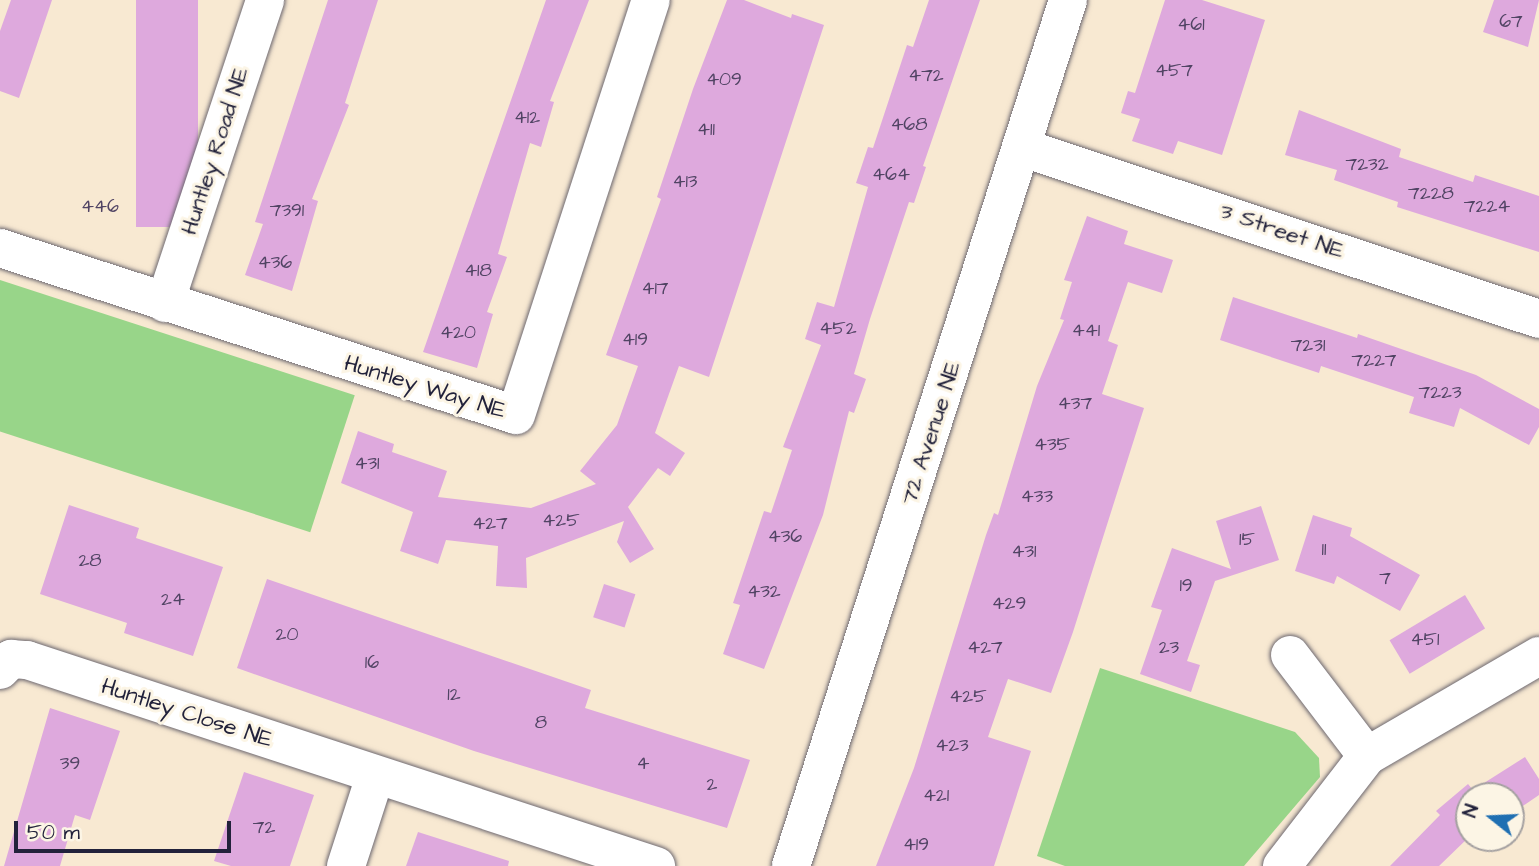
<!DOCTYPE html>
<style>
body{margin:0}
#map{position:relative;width:1539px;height:866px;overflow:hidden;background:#f8e9d2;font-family:"Architects Daughter",sans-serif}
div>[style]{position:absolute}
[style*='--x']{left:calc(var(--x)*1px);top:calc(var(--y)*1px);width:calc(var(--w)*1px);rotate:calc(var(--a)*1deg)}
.green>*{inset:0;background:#98d589;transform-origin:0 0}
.building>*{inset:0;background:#dea9dd;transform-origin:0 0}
.roads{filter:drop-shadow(0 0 2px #6d6870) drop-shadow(0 0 2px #6d6870)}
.minor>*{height:38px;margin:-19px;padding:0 19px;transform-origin:19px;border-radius:19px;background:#fff}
span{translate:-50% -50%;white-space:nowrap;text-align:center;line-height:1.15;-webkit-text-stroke:6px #fcf5e5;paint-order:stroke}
.number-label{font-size:19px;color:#514464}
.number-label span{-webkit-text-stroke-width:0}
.street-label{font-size:23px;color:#22223b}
.north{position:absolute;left:1455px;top:782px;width:70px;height:70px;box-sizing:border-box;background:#fcf5e5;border:2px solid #a5a1a1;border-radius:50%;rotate:288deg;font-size:19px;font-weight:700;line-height:28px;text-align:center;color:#22223b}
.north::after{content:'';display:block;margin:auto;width:24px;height:32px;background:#1f6fb2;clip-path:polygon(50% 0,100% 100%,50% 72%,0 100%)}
.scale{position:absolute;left:14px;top:821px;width:217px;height:32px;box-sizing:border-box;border:4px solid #22223b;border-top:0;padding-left:9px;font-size:21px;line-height:24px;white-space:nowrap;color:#22223b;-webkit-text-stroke:5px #fcf5e5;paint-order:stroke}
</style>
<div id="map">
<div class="green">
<div style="left:0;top:280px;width:373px;height:144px;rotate:18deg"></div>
<div style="clip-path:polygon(1100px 668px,1295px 732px,1319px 758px,1320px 777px,1244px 866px,1065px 866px,1037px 856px)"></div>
</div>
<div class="building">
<div style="clip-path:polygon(11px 0,52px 0,19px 98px,0 91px,0 31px)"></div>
<div style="left:136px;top:0;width:62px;height:227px"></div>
<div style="clip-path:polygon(328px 0,378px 0,345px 103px,349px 105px,312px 199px,318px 201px,292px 291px,245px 275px,263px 224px,255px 222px)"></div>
<div style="clip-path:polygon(546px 0,589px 0,550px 101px,554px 102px,541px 147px,530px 143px,498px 254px,507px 257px,487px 312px,493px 314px,477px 368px,423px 352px)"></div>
<div style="clip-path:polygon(727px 0,744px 0,791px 18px,792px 14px,824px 25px,709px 377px,679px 366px,655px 433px,685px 453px,670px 476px,658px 468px,628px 507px,654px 549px,630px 563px,617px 542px,624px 521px,526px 558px,527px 588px,496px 586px,498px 546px,446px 540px,438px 564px,400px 551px,413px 512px,341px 483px,358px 431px,394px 444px,392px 452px,447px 471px,438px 497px,531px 508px,596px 484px,580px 471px,617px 425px,638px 366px,606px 355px,661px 199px,657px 197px,693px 89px)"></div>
<div style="clip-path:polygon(929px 0,980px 0,923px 166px,926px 167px,914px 203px,909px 202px,870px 319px,854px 374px,866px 379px,854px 413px,849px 411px,823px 515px,764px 669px,723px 654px,740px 605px,733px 603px,764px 511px,771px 513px,792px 450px,783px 447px,821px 345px,805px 339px,817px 302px,834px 307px,868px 187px,856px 183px,868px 147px,873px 148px,907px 45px,913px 47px)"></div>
<div style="clip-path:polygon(1165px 0,1202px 0,1265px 20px,1222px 155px,1178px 141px,1173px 154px,1132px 141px,1140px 119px,1121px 113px,1128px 91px,1135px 93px)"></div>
<div style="clip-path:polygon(1494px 0,1539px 0,1528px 47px,1483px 32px)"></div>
<div style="clip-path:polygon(1299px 110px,1401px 149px,1399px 157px,1473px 182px,1475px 175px,1539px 196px,1539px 252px,1397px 207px,1398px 202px,1334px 180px,1337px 170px,1285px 155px)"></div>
<div style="clip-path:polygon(1087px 216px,1128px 231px,1124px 244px,1173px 260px,1162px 293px,1128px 282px,1108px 341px,1118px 345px,1102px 394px,1144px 408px,1073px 632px,1051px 693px,1008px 679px,988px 737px,1031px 751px,994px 866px,876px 866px,914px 768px,986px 535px,994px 513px,998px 515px,1037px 386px,1064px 320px,1060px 319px,1072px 282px,1064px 280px)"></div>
<div style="clip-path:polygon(1233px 297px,1357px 338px,1358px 334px,1476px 375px,1539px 409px,1539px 427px,1529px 445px,1460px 408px,1454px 427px,1409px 413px,1414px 397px,1321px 366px,1319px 373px,1220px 340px)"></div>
<div style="clip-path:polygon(69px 505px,139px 528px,136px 538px,223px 567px,193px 656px,124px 633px,127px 623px,40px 594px)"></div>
<div style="clip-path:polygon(1261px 506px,1279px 560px,1215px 581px,1187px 661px,1200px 665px,1191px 692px,1140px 674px,1162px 610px,1151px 607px,1172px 548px,1231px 569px,1216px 521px)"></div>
<div style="clip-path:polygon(1313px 515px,1352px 528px,1350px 536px,1420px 575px,1400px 611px,1337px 576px,1334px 584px,1295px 571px)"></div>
<div style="clip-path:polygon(267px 579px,591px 690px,585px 708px,750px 760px,727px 828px,474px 751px,237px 668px)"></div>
<div style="left:604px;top:584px;width:33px;height:35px;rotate:18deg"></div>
<div style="left:1465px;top:595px;width:39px;height:88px;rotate:59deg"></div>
<div style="clip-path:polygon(50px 708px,120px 731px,90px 820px,75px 815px,60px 866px,4px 866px)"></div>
<div style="clip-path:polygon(1525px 757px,1539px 779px,1539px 795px,1511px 814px,1511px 796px,1469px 796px,1469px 837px,1439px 866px,1390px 866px,1440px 815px,1436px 811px,1468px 784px,1473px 790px)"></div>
<div style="clip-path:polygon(244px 772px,314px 795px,290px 866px,231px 866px,214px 861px)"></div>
<div style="clip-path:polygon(418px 832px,509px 861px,508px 866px,406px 866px)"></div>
</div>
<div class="roads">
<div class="minor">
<div style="--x:1023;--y:148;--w:544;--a:18.33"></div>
<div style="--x:0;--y:248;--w:542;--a:17.93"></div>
<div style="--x:516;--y:415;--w:436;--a:-72"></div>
<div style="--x:165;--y:303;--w:319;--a:-71.7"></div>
<div style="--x:1290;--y:655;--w:127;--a:52.7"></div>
<div style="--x:0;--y:670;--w:16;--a:-45"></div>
<div style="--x:11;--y:659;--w:16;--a:4"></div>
<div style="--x:27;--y:660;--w:662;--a:18.13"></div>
<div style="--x:346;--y:866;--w:95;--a:-72.1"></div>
<div style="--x:791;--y:866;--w:909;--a:-72.26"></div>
<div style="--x:1282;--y:866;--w:139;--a:-52.3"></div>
<div style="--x:1367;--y:756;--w:199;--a:-30.2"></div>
</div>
</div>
<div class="number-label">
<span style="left:1511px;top:22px">67</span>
<span style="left:1191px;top:25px">461</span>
<span style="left:1174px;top:71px">457</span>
<span style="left:926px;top:76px">472</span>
<span style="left:724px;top:80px">409</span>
<span style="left:527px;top:118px">412</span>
<span style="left:909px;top:125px">468</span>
<span style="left:706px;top:130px">411</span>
<span style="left:1367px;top:165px">7232</span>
<span style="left:891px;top:175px">464</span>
<span style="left:685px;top:182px">413</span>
<span style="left:1431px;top:194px">7228</span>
<span style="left:100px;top:207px">446</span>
<span style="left:1487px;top:207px">7224</span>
<span style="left:287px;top:211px">7391</span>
<span style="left:275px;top:263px">436</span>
<span style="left:478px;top:271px">418</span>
<span style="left:655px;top:289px">417</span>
<span style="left:838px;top:329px">452</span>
<span style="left:1086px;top:331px">441</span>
<span style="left:458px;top:333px">420</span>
<span style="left:635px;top:340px">419</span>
<span style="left:1308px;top:346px">7231</span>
<span style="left:1374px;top:361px">7227</span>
<span style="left:1440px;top:393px">7223</span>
<span style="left:1075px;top:404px">437</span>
<span style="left:1052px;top:445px">435</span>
<span style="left:367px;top:464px">431</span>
<span style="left:1037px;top:497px">433</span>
<span style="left:561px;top:521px">425</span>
<span style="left:490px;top:524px">427</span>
<span style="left:785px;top:537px">436</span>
<span style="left:1247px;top:540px">15</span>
<span style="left:1324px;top:550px">11</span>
<span style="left:1024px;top:552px">431</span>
<span style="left:90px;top:561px">28</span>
<span style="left:1385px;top:579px">7</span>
<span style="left:1186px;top:586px">19</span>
<span style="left:764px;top:592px">432</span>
<span style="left:173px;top:600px">24</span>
<span style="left:1009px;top:604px">429</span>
<span style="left:287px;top:635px">20</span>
<span style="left:1425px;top:640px">451</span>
<span style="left:985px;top:648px">427</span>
<span style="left:1169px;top:648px">23</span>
<span style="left:372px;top:663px">16</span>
<span style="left:454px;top:695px">12</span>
<span style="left:968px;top:697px">425</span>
<span style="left:541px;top:723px">8</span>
<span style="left:952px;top:746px">423</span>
<span style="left:70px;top:764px">39</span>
<span style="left:643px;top:764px">4</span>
<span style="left:712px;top:785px">2</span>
<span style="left:936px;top:796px">421</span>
<span style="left:264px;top:828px">72</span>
<span style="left:916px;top:845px">419</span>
</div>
<div class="street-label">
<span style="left:215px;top:151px;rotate:-72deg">Huntley Road NE</span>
<span style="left:1282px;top:231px;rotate:19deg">3 Street NE</span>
<span style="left:425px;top:387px;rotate:17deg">Huntley Way NE</span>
<span style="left:931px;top:433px;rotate:-72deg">72 Avenue NE</span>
<span style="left:187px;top:713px;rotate:18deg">Huntley Close NE</span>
</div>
<div class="north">N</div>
<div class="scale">50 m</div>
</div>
